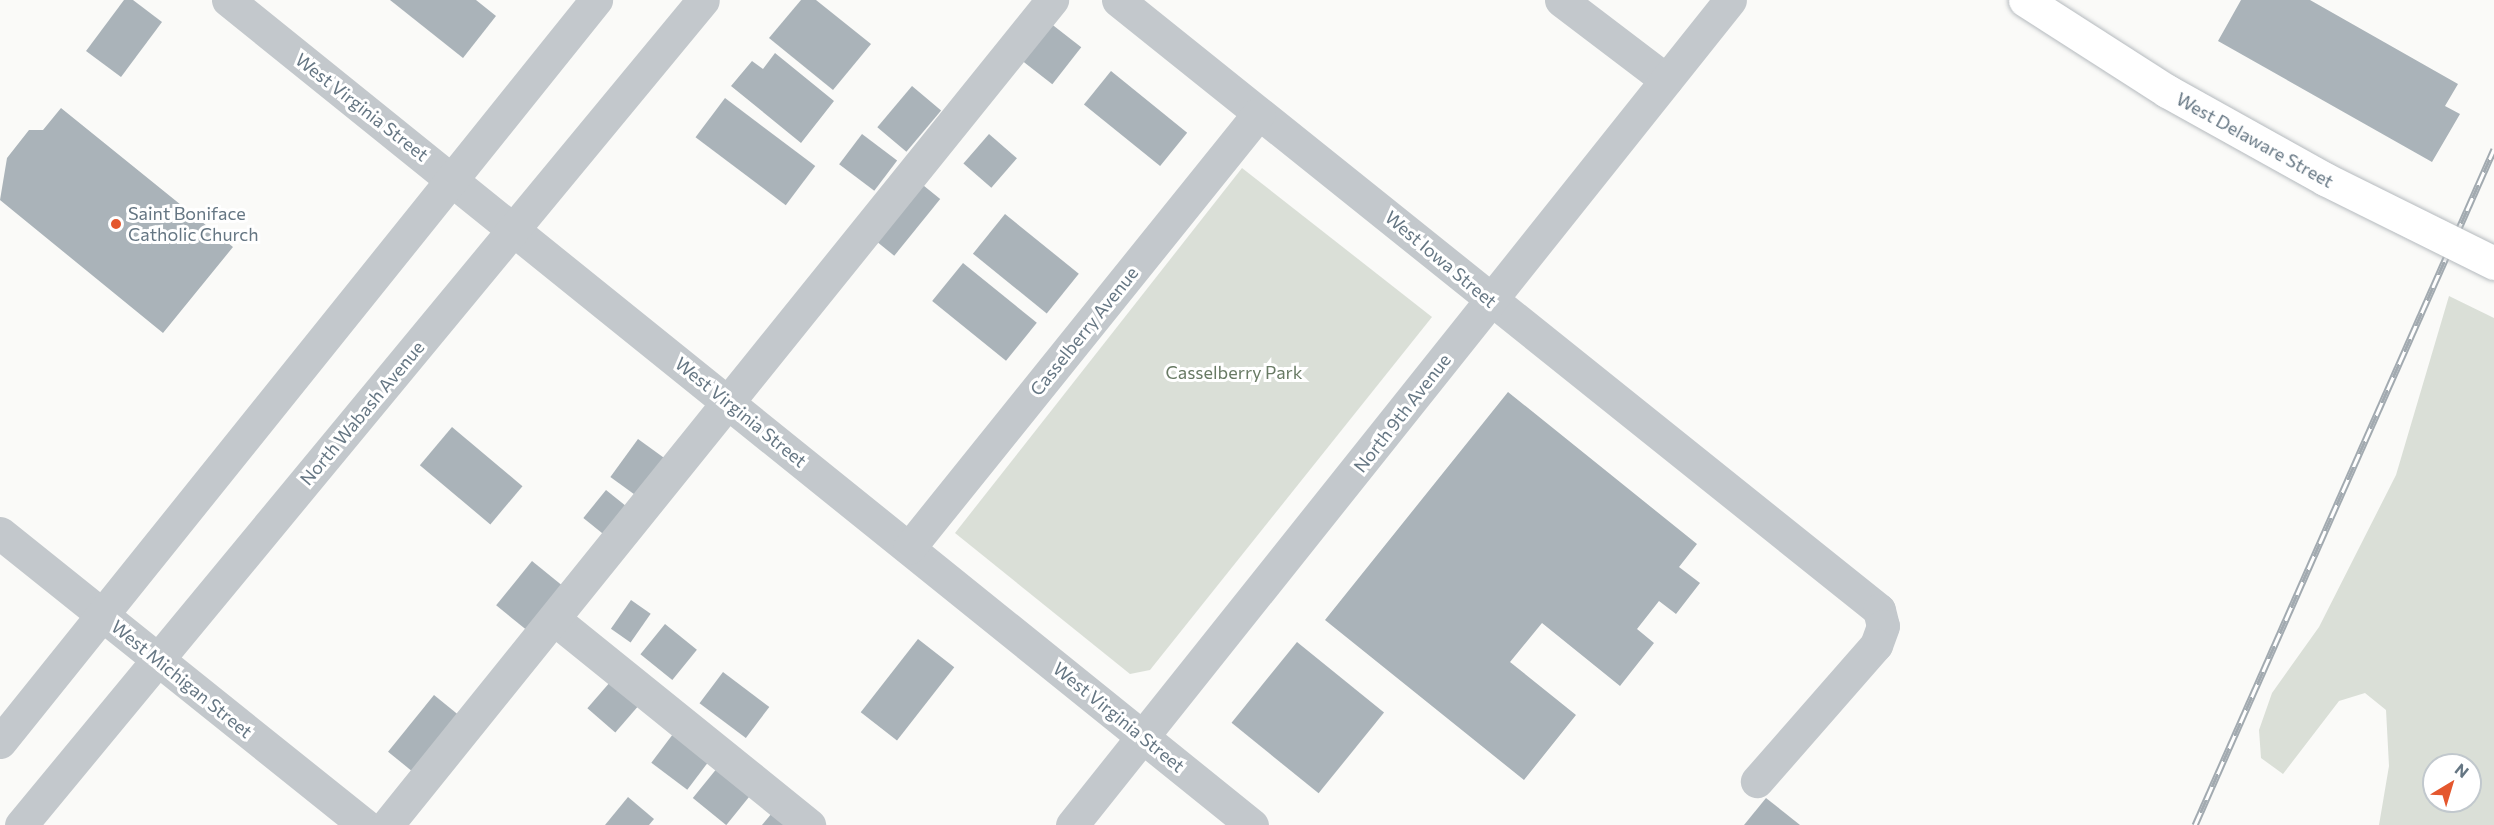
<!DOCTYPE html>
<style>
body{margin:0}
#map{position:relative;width:2494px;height:825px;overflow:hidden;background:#fafaf8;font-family:Commissioner,sans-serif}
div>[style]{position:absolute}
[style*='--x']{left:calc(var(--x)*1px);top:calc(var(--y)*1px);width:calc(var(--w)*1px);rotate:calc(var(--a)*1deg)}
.green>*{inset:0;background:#dadfd7}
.building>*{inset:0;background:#aab3b9;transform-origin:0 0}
.minor>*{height:33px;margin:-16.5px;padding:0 16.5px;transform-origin:16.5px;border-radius:16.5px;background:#c3c8cc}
.rail>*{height:7px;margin-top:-3.5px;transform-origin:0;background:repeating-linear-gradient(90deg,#fff 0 14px,#a2aab0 0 28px);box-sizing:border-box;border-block:2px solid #a2aab0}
.bridges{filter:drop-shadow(0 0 2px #b5babe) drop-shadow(0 0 2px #b5babe)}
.major-bridge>*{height:33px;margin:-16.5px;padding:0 16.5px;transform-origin:16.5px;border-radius:16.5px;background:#fff}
.dots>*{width:16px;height:16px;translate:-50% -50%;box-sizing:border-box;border:3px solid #fff;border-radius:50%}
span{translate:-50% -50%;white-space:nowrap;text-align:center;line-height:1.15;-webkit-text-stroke:6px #fff;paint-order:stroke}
.street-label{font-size:18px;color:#657683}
.poi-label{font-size:18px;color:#657683}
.left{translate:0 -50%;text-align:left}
.park-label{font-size:18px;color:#687a64}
.north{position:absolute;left:2422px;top:753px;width:60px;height:60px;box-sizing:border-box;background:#fff;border:2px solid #c1c8cd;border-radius:50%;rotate:38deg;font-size:16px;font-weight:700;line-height:24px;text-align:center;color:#657683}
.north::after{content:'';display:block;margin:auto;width:21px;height:27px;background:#e4572e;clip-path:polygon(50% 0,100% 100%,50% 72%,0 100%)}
</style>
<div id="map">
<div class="green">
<div style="clip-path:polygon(1242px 168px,1432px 317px,1150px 670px,1130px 674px,955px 533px)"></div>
<div style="clip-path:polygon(evenodd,2449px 296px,2494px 318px,2494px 825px,2379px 825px,2389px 766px,2386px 710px,2365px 693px,2339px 701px,2283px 774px,2261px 758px,2259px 730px,2272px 693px,2319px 627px,2396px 475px,2449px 296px,2434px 765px,2470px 765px,2470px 801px,2434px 801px,2434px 765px)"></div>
</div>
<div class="building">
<div style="clip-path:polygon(124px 0,133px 0,162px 22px,121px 77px,86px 51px)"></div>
<div style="clip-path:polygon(390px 0,476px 0,496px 16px,463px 58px)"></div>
<div style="clip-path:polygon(801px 0,816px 0,871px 44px,833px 90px,769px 38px)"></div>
<div style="clip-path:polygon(2241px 0,2310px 0,2458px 84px,2445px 106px,2460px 114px,2432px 162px,2218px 41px)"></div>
<div style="left:1045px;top:19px;width:46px;height:47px;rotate:38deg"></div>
<div style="clip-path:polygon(775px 53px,834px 101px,801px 143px,731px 86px,752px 61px,763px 69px)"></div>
<div style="left:1111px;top:71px;width:98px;height:43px;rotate:39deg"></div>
<div style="left:912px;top:86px;width:38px;height:54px;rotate:40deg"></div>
<div style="left:725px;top:98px;width:113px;height:49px;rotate:37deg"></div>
<div style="clip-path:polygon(61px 108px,233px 247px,163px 333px,0 200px,7px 158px,29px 130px,43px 130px)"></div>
<div style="left:862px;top:134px;width:44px;height:38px;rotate:37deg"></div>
<div style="left:989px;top:134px;width:37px;height:39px;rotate:41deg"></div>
<div style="left:913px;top:177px;width:35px;height:73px;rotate:39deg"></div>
<div style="left:1005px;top:214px;width:95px;height:51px;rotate:39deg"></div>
<div style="left:963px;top:263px;width:95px;height:49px;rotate:39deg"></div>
<div style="clip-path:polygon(1508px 392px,1697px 544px,1679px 567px,1700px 583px,1676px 614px,1659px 601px,1637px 629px,1654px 643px,1620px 686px,1542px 623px,1510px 662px,1576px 715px,1524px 780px,1325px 620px)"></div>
<div style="left:452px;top:427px;width:92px;height:50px;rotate:40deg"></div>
<div style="left:638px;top:439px;width:32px;height:47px;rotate:36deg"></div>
<div style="left:606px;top:490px;width:28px;height:36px;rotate:39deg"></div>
<div style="left:532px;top:561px;width:40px;height:57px;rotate:39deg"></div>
<div style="left:631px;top:600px;width:24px;height:35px;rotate:35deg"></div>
<div style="left:665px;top:624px;width:41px;height:39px;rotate:39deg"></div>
<div style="left:918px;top:639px;width:46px;height:93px;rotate:38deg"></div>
<div style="left:1297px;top:642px;width:112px;height:104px;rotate:39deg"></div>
<div style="left:723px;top:672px;width:58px;height:39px;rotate:37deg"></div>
<div style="left:611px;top:681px;width:37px;height:36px;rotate:41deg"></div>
<div style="left:434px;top:695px;width:36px;height:73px;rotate:39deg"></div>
<div style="left:676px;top:730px;width:45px;height:41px;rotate:37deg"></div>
<div style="left:718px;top:767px;width:43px;height:40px;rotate:39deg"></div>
<div style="clip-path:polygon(628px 797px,654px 819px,649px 825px,605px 825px)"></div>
<div style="clip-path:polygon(1766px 798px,1800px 825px,1744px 825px)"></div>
<div style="clip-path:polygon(772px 813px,787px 825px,762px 825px)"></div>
</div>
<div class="minor">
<div style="--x:228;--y:0;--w:1315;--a:38.86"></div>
<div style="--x:1118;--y:0;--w:975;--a:38.71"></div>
<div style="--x:1879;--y:610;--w:16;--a:76"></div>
<div style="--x:1883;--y:626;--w:20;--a:110"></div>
<div style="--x:1876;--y:645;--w:181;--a:131.2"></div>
<div style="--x:1561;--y:0;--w:132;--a:37.3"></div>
<div style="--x:0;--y:533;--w:467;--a:38.7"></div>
<div style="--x:909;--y:548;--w:558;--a:-51.18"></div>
<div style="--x:554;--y:619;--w:328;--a:38.9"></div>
<div style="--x:0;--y:742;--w:952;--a:-51.23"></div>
<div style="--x:21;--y:825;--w:1070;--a:-50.42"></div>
<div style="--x:387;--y:825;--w:1060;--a:-51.13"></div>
<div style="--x:1072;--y:825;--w:1055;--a:-51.42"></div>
</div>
<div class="rail">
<div style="--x:2195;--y:825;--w:739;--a:-66.14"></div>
</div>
<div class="bridges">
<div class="major-bridge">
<div style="--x:2025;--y:0;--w:169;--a:32.7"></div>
<div style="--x:2167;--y:91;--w:181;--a:29.1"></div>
<div style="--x:2325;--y:179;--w:189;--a:26.4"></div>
</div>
</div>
<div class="dots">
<div style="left:116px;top:224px;background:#e4572e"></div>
</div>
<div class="street-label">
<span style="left:362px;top:107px;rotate:38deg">West Virginia Street</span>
<span style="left:2255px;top:140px;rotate:29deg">West Delaware Street</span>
<span style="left:1441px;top:259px;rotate:40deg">West Iowa Street</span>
<span style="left:1084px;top:331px;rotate:-51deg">Casselberry Avenue</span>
<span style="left:741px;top:412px;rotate:39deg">West Virginia Street</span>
<span style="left:362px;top:413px;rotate:-50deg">North Wabash Avenue</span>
<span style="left:1402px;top:413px;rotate:-52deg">North 9th Avenue</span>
<span style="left:182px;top:679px;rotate:39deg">West Michigan Street</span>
<span style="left:1119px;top:717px;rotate:39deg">West Virginia Street</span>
</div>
<div class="poi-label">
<span class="left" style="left:128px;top:224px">Saint Boniface<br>Catholic Church</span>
</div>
<div class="park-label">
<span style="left:1234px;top:372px">Casselberry Park</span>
</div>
<div class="north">N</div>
</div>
